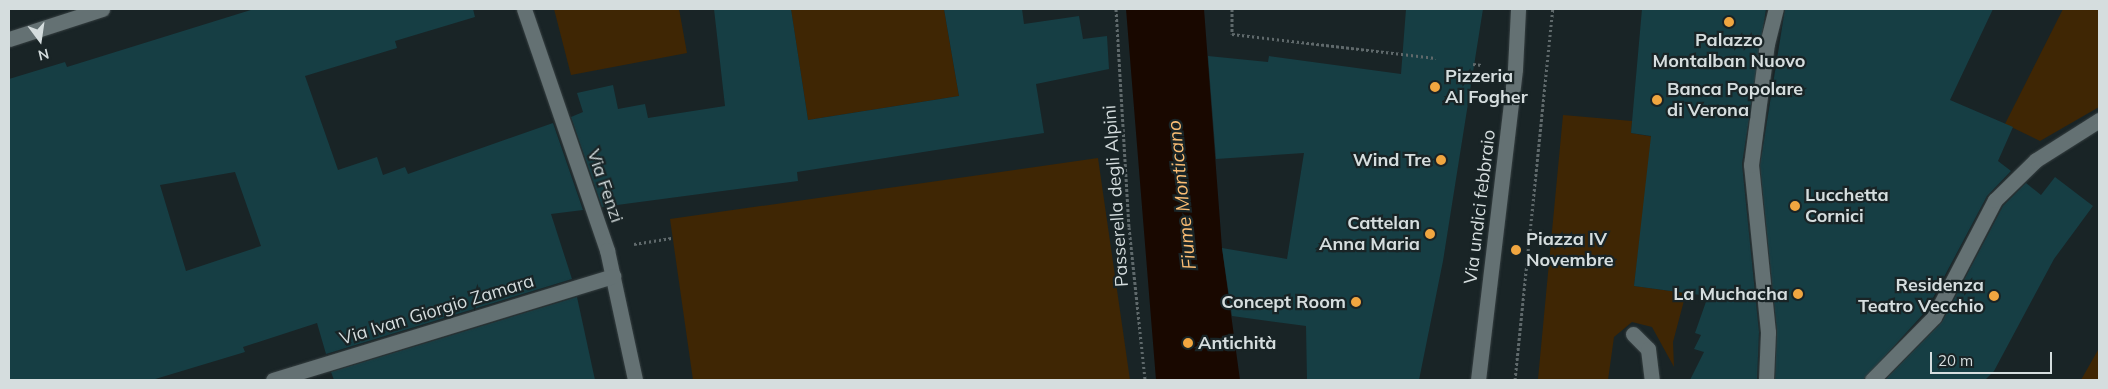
<!DOCTYPE html>
<meta charset="utf-8">
<style>
body{margin:0}
#map{position:relative;width:2108px;height:389px;overflow:hidden;background:#192426;font-family:Mulish,sans-serif}
div>[style]{position:absolute}
[style*='--x']{left:calc(var(--x)*1px);top:calc(var(--y)*1px);width:calc(var(--w)*1px);rotate:calc(var(--a)*1deg)}
.green>*{inset:0;background:#3f2604}
.water>*{inset:0;background:#190800}
.building>*{inset:0;background:#163e44}
.path>*{height:3px;margin-top:-1.5px;transform-origin:0;background:repeating-linear-gradient(90deg,#5f696b 0 2.5px,transparent 0 5px)}
.roads{filter:drop-shadow(0 0 1px #363f41) drop-shadow(0 0 1px #363f41)}
.minor>*{height:15px;margin:-7.5px;padding:0 7.5px;transform-origin:7.5px;border-radius:7.5px;background:#647173}
.dots>*{width:14px;height:14px;translate:-50% -50%;box-sizing:border-box;border:2px solid #192426;border-radius:50%}
span{translate:-50% -50%;white-space:nowrap;text-align:center;line-height:1.15;-webkit-text-stroke:4.5px #192426;paint-order:stroke}
.poi-label{font-size:18px;color:#d5ddde;font-weight:700}
.left{translate:0 -50%;text-align:left}
.right{translate:-100% -50%;text-align:right}
.street-label{font-size:18px;color:#d5ddde}
.water-label{font-size:19px;color:#fabd74;font-style:italic}
.frame{position:absolute;inset:0;border:10px solid #d5ddde;pointer-events:none}
.north{position:absolute;left:15px;top:15px;width:50px;height:50px;-webkit-text-stroke:4px #192426;paint-order:stroke;rotate:166deg;font-size:14px;font-weight:700;line-height:20px;text-align:center;color:#d5ddde}
.north::after{content:'';display:block;margin:auto;width:18px;height:22px;background:#d5ddde;clip-path:polygon(50% 0,100% 100%,50% 72%,0 100%)}
.scale{position:absolute;left:1930px;top:352px;width:122px;height:22px;box-sizing:border-box;border:2px solid #d5ddde;border-top:0;padding-left:6px;font-size:15px;line-height:18px;white-space:nowrap;color:#d5ddde;-webkit-text-stroke:4px #192426;paint-order:stroke}
</style>
<div id="map">
<div class="green">
<div style="clip-path:polygon(554px 9px,679px 9px,687px 53px,571px 75px)"></div>
<div style="clip-path:polygon(944px 9px,959px 96px,808px 120px,791px 10px)"></div>
<div style="clip-path:polygon(2063px 9px,2099px 9px,2099px 107px,2040px 141px,2005px 124px)"></div>
<div style="clip-path:polygon(1563px 115px,1632px 121px,1631px 133px,1654px 137px,1634px 286px,1686px 293px,1673px 342px,1674px 367px,1652px 327px,1632px 322px,1614px 337px,1608px 380px,1538px 379px)"></div>
<div style="clip-path:polygon(1098px 158px,1130px 380px,693px 380px,670px 219px)"></div>
<div style="clip-path:polygon(2099px 344px,2099px 380px,2081px 380px,2098px 350px)"></div>
</div>
<div class="water">
<div style="clip-path:polygon(1126px 9px,1204px 9px,1222px 248px,1240px 380px,1156px 380px)"></div>
</div>
<div class="building">
<div style="clip-path:polygon(evenodd,254px 9px,473px 9px,475px 17px,395px 41px,397px 48px,305px 76px,338px 170px,377px 157px,383px 175px,405px 167px,408px 174px,553px 123px,583px 210px,551px 214px,572px 279px,326px 354px,317px 323px,243px 347px,245px 352px,152px 380px,9px 380px,9px 79px,65px 62px,67px 67px,254px 9px,235px 172px,261px 246px,186px 271px,160px 185px,235px 172px)"></div>
<div style="clip-path:polygon(714px 9px,791px 9px,808px 120px,959px 96px,944px 9px,1022px 9px,1024px 24px,1079px 16px,1083px 39px,1107px 36px,1109px 69px,1036px 84px,1044px 133px,797px 172px,798px 181px,602px 207px,571px 117px,583px 112px,577px 93px,613px 85px,618px 109px,645px 104px,648px 118px,725px 106px)"></div>
<div style="clip-path:polygon(1406px 9px,1483px 9px,1443px 261px,1419px 380px,1307px 380px,1306px 326px,1232px 316px,1222px 248px,1287px 259px,1304px 153px,1216px 159px,1208px 56px,1268px 62px,1269px 56px,1401px 74px)"></div>
<div style="clip-path:polygon(1642px 9px,1766px 9px,1742px 164px,1759px 332px,1757px 380px,1690px 380px,1704px 352px,1694px 349px,1701px 335px,1695px 333px,1708px 296px,1634px 286px,1651px 136px,1631px 133px)"></div>
<div style="clip-path:polygon(1785px 9px,1993px 9px,1950px 100px,2013px 127px,1998px 161px,2011px 171px,1987px 196px,1926px 311px,1863px 380px,1775px 380px,1777px 331px,1760px 165px)"></div>
<div style="clip-path:polygon(2055px 177px,2093px 206px,2054px 259px,1994px 371px,1985px 380px,1885px 380px,1942px 322px,2003px 206px,2026px 183px,2041px 195px)"></div>
<div style="clip-path:polygon(577px 297px,595px 380px,334px 380px,331px 372px)"></div>
</div>
<div class="path">
<div style="--x:1116;--y:9;--w:218;--a:86.6"></div>
<div style="--x:1129;--y:227;--w:154;--a:84"></div>
<div style="--x:1232;--y:9;--w:25;--a:90"></div>
<div style="--x:1232;--y:34;--w:205;--a:6.7"></div>
<div style="--x:1473;--y:64;--w:9;--a:6"></div>
<div style="--x:634;--y:244;--w:38;--a:-9"></div>
<div style="--x:1515;--y:380;--w:373;--a:-84.2"></div>
</div>
<div class="roads">
<div class="minor">
<div style="--x:524;--y:9;--w:255;--a:71"></div>
<div style="--x:607;--y:250;--w:133;--a:77.8"></div>
<div style="--x:9;--y:39;--w:98;--a:-17.9"></div>
<div style="--x:1633;--y:334;--w:21;--a:45"></div>
<div style="--x:1648;--y:349;--w:31;--a:83"></div>
<div style="--x:273;--y:380;--w:356;--a:-17"></div>
<div style="--x:1478;--y:380;--w:313;--a:-83.2"></div>
<div style="--x:1515;--y:69;--w:60;--a:-87.1"></div>
<div style="--x:1766;--y:380;--w:48;--a:-87.6"></div>
<div style="--x:1768;--y:332;--w:168;--a:-95.8"></div>
<div style="--x:1751;--y:165;--w:122;--a:-82.5"></div>
<div style="--x:1767;--y:44;--w:36;--a:-76"></div>
<div style="--x:1872;--y:380;--w:88;--a:-45.5"></div>
<div style="--x:1934;--y:317;--w:132;--a:-62.5"></div>
<div style="--x:1995;--y:200;--w:57;--a:-44.3"></div>
<div style="--x:2036;--y:160;--w:75;--a:-32.4"></div>
</div>
</div>
<div class="dots">
<div style="left:1729px;top:22px;background:#f1a640"></div>
<div style="left:1435px;top:87px;background:#f1a640"></div>
<div style="left:1657px;top:100px;background:#f1a640"></div>
<div style="left:1441px;top:160px;background:#f1a640"></div>
<div style="left:1795px;top:206px;background:#f1a640"></div>
<div style="left:1430px;top:234px;background:#f1a640"></div>
<div style="left:1516px;top:250px;background:#f1a640"></div>
<div style="left:1798px;top:294px;background:#f1a640"></div>
<div style="left:1994px;top:296px;background:#f1a640"></div>
<div style="left:1356px;top:302px;background:#f1a640"></div>
<div style="left:1188px;top:343px;background:#f1a640"></div>
</div>
<div class="poi-label">
<span style="left:1729px;top:51px">Palazzo<br>Montalban Nuovo</span>
<span class="left" style="left:1445px;top:87px">Pizzeria<br>Al Fogher</span>
<span class="left" style="left:1667px;top:100px">Banca Popolare<br>di Verona</span>
<span class="right" style="left:1431px;top:160px">Wind Tre</span>
<span class="left" style="left:1805px;top:206px">Lucchetta<br>Cornici</span>
<span class="right" style="left:1420px;top:234px">Cattelan<br>Anna Maria</span>
<span class="left" style="left:1526px;top:250px">Piazza IV<br>Novembre</span>
<span class="right" style="left:1984px;top:296px">Residenza<br>Teatro Vecchio</span>
<span class="right" style="left:1788px;top:294px">La Muchacha</span>
<span class="right" style="left:1346px;top:302px">Concept Room</span>
<span class="left" style="left:1198px;top:343px">Antichità</span>
</div>
<div class="street-label">
<span style="left:605px;top:186px;rotate:71deg">Via Fenzi</span>
<span style="left:1116px;top:196px;rotate:-94deg">Passerella degli Alpini</span>
<span style="left:1480px;top:207px;rotate:-83deg">Via undici febbraio</span>
<span style="left:437px;top:310px;rotate:-17deg">Via Ivan Giorgio Zamara</span>
</div>
<div class="water-label">
<span style="left:1182px;top:195px;rotate:-96deg">Fiume Monticano</span>
</div>
<div class="frame"></div>
<div class="north">N</div>
<div class="scale">20 m</div>
</div>
